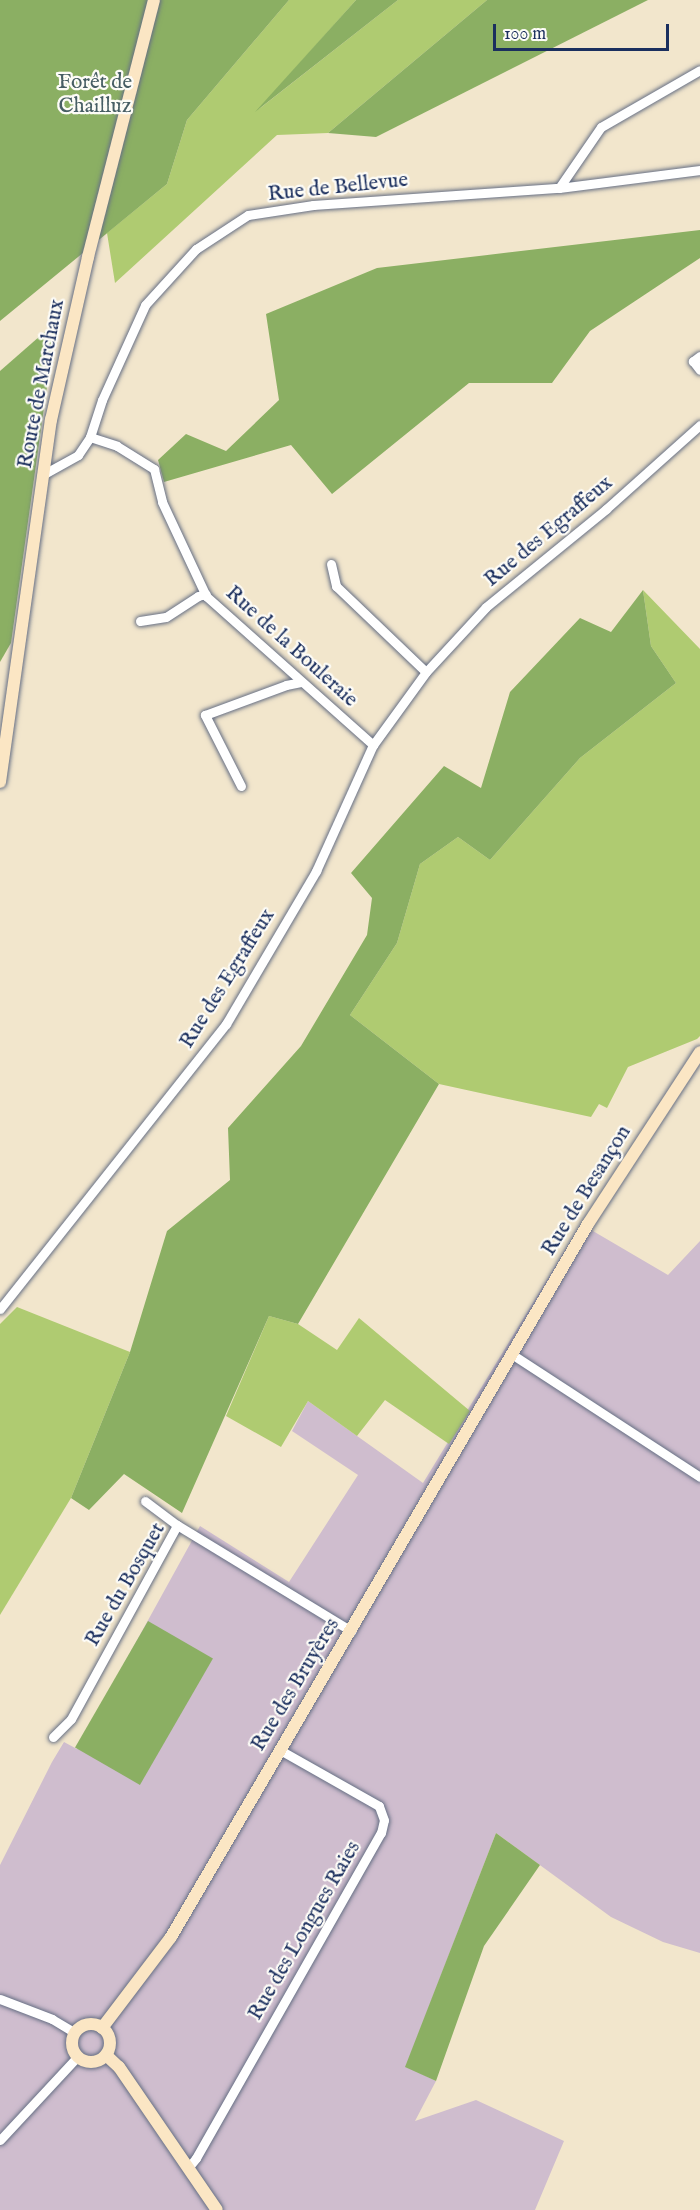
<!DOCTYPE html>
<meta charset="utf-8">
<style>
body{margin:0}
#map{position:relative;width:700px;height:2210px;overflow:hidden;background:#f2e6cc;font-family:"IM FELL English",serif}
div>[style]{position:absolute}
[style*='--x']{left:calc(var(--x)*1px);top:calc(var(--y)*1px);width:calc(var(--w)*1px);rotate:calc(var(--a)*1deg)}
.industrial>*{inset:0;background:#cfbdce}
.green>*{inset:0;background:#afcb71}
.forest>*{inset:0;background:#8baf63;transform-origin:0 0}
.roads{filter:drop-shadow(0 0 2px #666f84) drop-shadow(0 0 2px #666f84)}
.street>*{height:9px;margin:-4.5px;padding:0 4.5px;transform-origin:4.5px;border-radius:4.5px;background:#fff}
.secondary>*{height:12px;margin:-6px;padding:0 6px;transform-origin:6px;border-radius:6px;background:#fbe6c4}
.secondary>.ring{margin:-6px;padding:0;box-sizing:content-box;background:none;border:12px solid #fbe6c4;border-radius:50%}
span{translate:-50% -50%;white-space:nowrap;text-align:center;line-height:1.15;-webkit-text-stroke:4.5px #fdfcf7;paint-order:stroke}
.park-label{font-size:21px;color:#475e64}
.street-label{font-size:21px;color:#1b2f5e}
.scale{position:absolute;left:493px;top:24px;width:176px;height:27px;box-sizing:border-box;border:3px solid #1b2f5e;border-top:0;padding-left:8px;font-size:18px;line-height:21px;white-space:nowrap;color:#1b2f5e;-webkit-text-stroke:4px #fdfcf7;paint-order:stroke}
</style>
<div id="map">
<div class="industrial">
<div style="clip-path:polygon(581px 1224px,668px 1275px,700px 1241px,700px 1953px,663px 1942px,611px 1917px,496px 1833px,406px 2066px,436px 2081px,415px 2121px,476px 2100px,564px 2141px,535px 2210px,0 2210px,0 1865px,52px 1762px,64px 1742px,77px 1749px,200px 1526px,289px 1582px,358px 1475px,292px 1431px,308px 1401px,423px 1483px)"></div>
</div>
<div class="green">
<div style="clip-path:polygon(289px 0,356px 0,259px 109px,398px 0,487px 0,328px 133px,277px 135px,115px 283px,107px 233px,167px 184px,187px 120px)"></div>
<div style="clip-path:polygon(643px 590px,700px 649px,700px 1036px,697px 1039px,628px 1067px,607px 1108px,599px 1104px,591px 1117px,439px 1084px,350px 1015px,397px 943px,420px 864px,458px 837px,490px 860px,580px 758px,676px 683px,651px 646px)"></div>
<div style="clip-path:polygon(17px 1307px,130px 1352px,71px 1498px,0 1615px,0 1324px)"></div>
<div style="clip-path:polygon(269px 1316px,298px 1324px,337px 1350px,359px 1318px,470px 1411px,449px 1444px,385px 1400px,357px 1436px,308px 1401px,281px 1447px,226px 1416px)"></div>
</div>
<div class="forest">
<div style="clip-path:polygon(0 0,289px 0,187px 120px,167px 184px,0 321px)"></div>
<div style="clip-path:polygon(356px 0,398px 0,255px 112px)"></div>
<div style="clip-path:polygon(487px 0,648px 0,376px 137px,328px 133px)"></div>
<div style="clip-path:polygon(700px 230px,700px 258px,590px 331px,552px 383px,469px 383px,332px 494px,291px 445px,164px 482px,158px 460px,186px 434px,226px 451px,279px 400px,266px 314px,377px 268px)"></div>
<div style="clip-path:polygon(56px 322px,11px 643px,0 662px,0 371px)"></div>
<div style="clip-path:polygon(643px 590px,651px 646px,676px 683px,580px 758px,490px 860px,458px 837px,420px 864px,397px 943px,350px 1015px,439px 1084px,298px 1324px,269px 1316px,182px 1513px,124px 1474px,89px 1510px,71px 1498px,130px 1352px,167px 1231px,230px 1180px,228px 1128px,301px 1046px,367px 935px,372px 898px,351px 873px,444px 766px,481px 788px,510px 692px,580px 618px,611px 632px)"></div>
<div style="left:148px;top:1621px;width:75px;height:146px;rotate:30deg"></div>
<div style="clip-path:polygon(496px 1833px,540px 1865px,484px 1946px,436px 2081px,405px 2067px)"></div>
</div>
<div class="roads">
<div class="street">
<div style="--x:559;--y:188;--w:74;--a:-55.5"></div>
<div style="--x:601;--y:127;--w:114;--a:-29.9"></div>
<div style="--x:700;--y:356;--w:9;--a:144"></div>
<div style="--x:693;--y:361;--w:11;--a:52"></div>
<div style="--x:90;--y:437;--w:28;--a:18"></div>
<div style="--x:117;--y:446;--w:44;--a:31.9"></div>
<div style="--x:154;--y:469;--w:34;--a:76"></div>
<div style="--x:162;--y:502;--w:104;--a:64.9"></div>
<div style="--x:206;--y:596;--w:224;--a:41.7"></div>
<div style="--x:44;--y:474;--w:39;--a:-29"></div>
<div style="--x:78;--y:455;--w:22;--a:-56"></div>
<div style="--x:90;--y:437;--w:39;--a:-72"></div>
<div style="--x:102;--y:400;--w:104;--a:-65.6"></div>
<div style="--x:145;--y:305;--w:76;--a:-47.7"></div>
<div style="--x:196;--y:249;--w:62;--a:-33.2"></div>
<div style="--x:248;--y:215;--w:66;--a:-8.7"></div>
<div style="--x:313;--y:205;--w:247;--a:-4"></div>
<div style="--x:559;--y:188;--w:142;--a:-7.3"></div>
<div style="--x:331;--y:564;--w:23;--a:77"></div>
<div style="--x:336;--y:586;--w:124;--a:43.7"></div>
<div style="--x:140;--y:621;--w:26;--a:-9"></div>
<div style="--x:166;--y:617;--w:38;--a:-33"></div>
<div style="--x:198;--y:596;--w:8;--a:-14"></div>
<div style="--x:241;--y:786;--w:80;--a:-116.9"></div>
<div style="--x:205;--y:715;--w:86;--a:-20.3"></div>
<div style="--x:286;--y:685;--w:15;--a:-11"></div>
<div style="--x:0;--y:1309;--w:364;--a:-51.6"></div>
<div style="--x:226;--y:1024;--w:178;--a:-59.5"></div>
<div style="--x:316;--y:871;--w:138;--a:-65.7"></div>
<div style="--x:373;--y:745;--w:90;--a:-54"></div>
<div style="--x:426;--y:672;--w:88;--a:-47.3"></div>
<div style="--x:486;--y:607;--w:155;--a:-39.2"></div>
<div style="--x:606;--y:509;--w:126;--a:-41.8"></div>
<div style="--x:513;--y:1355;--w:223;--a:33.1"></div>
<div style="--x:145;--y:1501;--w:40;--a:37"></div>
<div style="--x:53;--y:1737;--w:25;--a:-45"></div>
<div style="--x:71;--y:1719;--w:221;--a:-61.3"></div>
<div style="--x:177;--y:1525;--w:204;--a:31.3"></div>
<div style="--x:0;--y:1999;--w:56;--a:21"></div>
<div style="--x:52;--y:2019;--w:27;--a:31"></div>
<div style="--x:0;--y:2140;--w:115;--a:-47.1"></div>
<div style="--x:188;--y:2168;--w:13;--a:-51"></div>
<div style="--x:196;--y:2158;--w:374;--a:-60.4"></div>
<div style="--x:381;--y:1833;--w:13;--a:-77"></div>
<div style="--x:384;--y:1820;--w:15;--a:-110"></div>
<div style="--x:379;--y:1806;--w:114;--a:-150.5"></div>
</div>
<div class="secondary">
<div style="--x:0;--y:782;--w:366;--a:-82"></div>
<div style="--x:51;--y:420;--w:167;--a:-77.2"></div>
<div style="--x:88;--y:257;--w:265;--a:-75.6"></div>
<div class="ring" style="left:72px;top:2024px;width:26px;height:26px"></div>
<div style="--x:102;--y:2028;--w:114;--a:-52.8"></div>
<div style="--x:171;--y:1937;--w:826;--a:-59.68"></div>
<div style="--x:588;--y:1224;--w:205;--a:-56.9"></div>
<div style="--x:106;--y:2055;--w:18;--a:43"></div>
<div style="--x:119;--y:2067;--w:173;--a:55.6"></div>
</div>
</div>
<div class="park-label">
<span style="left:95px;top:95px">Forêt de<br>Chailluz</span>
</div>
<div class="street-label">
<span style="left:338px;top:188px;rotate:-6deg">Rue de Bellevue</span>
<span style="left:42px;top:384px;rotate:-79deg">Route de Marchaux</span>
<span style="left:549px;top:532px;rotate:-40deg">Rue des Egraffeux</span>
<span style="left:291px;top:647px;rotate:42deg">Rue de la Bouleraie</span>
<span style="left:228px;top:979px;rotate:-58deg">Rue des Egraffeux</span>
<span style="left:587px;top:1191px;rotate:-58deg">Rue de Besançon</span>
<span style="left:126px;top:1585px;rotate:-60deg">Rue du Bosquet</span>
<span style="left:296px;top:1685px;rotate:-59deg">Rue des Bruyères</span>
<span style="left:305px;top:1931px;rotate:-60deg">Rue des Longues Raies</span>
</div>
<div class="scale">100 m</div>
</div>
